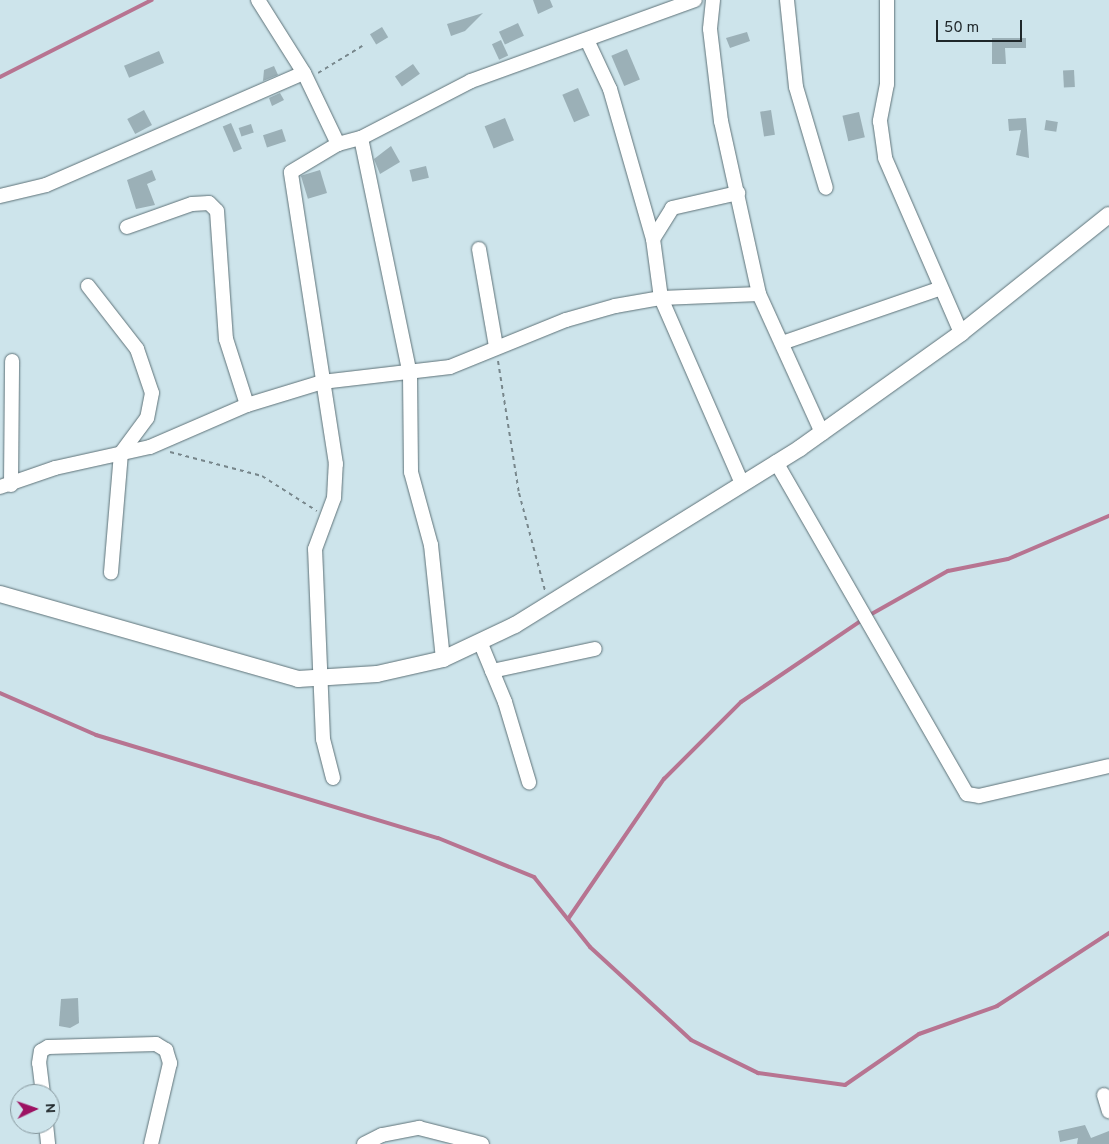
<!DOCTYPE html>
<style>
body{margin:0}
#map{position:relative;width:1109px;height:1144px;overflow:hidden;background:#cde4eb;font-family:Overpass,sans-serif}
div>[style]{position:absolute}
[style*='--x']{left:calc(var(--x)*1px);top:calc(var(--y)*1px);width:calc(var(--w)*1px);rotate:calc(var(--a)*1deg)}
.stream>*{height:4px;margin:-2px;padding:0 2px;transform-origin:2px;border-radius:2px;background:#b77491}
.building>*{inset:0;background:#9bb0b7;transform-origin:0 0}
.path>*{height:2px;margin-top:-1px;transform-origin:0;background:repeating-linear-gradient(90deg,#78878c 0 4px,transparent 0 8px)}
.roads{filter:drop-shadow(0 0 1px #5e7278) drop-shadow(0 0 1px #5e7278)}
.minor>*{height:14px;margin:-7px;padding:0 7px;transform-origin:7px;border-radius:7px;background:#fff}
.tertiary>*{height:16px;margin:-8px;padding:0 8px;transform-origin:8px;border-radius:8px;background:#fff}
span{translate:-50% -50%;white-space:nowrap;text-align:center;line-height:1.15;-webkit-text-stroke:4px #cde4eb;paint-order:stroke}
.north{position:absolute;left:10px;top:1084px;width:50px;height:50px;box-sizing:border-box;background:#cde4eb;border:1px solid #87989e;border-radius:50%;rotate:87deg;font-size:14px;font-weight:700;line-height:20px;text-align:center;color:#1f272a}
.north::after{content:'';display:block;margin:auto;width:18px;height:22px;background:#9c1262;clip-path:polygon(50% 0,100% 100%,50% 72%,0 100%)}
.scale{position:absolute;left:936px;top:20px;width:86px;height:22px;box-sizing:border-box;border:2px solid #1f272a;border-top:0;padding-left:6px;font-size:15px;line-height:18px;white-space:nowrap;color:#1f272a;-webkit-text-stroke:4px #cde4eb;paint-order:stroke}
</style>
<div id="map">
<div class="stream">
<div style="--x:0;--y:77;--w:170;--a:-26.9"></div>
<div style="--x:868;--y:616;--w:92;--a:-29.4"></div>
<div style="--x:948;--y:571;--w:61;--a:-11.3"></div>
<div style="--x:1008;--y:559;--w:110;--a:-23.1"></div>
<div style="--x:0;--y:693;--w:105;--a:23.6"></div>
<div style="--x:96;--y:735;--w:357;--a:16.8"></div>
<div style="--x:438;--y:838;--w:104;--a:22.1"></div>
<div style="--x:534;--y:877;--w:90;--a:51.3"></div>
<div style="--x:590;--y:947;--w:137;--a:42.6"></div>
<div style="--x:691;--y:1040;--w:75;--a:26.2"></div>
<div style="--x:758;--y:1073;--w:88;--a:7.9"></div>
<div style="--x:845;--y:1085;--w:90;--a:-34.6"></div>
<div style="--x:919;--y:1034;--w:83;--a:-19.7"></div>
<div style="--x:997;--y:1006;--w:134;--a:-33.1"></div>
<div style="--x:568;--y:919;--w:170;--a:-55.6"></div>
<div style="--x:664;--y:779;--w:109;--a:-45"></div>
<div style="--x:741;--y:702;--w:146;--a:-34.1"></div>
</div>
<div class="building">
<div style="clip-path:polygon(533px 0,550px 0,553px 7px,538px 14px)"></div>
<div style="clip-path:polygon(483px 13px,465px 31px,451px 36px,447px 24px)"></div>
<div style="left:518px;top:23px;width:14px;height:21px;rotate:65deg"></div>
<div style="left:382px;top:27px;width:12px;height:14px;rotate:59deg"></div>
<div style="clip-path:polygon(747px 32px,750px 41px,730px 48px,726px 38px)"></div>
<div style="clip-path:polygon(992px 38px,1026px 38px,1026px 48px,1005px 48px,1006px 64px,992px 64px)"></div>
<div style="left:501px;top:40px;width:17px;height:10px;rotate:65deg"></div>
<div style="left:627px;top:49px;width:33px;height:17px;rotate:67deg"></div>
<div style="left:159px;top:51px;width:13px;height:38px;rotate:67deg"></div>
<div style="left:413px;top:64px;width:12px;height:22px;rotate:55deg"></div>
<div style="clip-path:polygon(274px 66px,278px 75px,263px 81px,264px 70px)"></div>
<div style="left:1074px;top:70px;width:17px;height:11px;rotate:87deg"></div>
<div style="left:578px;top:88px;width:30px;height:17px;rotate:67deg"></div>
<div style="clip-path:polygon(280px 93px,284px 100px,272px 106px,269px 98px)"></div>
<div style="left:144px;top:110px;width:17px;height:19px;rotate:62deg"></div>
<div style="left:771px;top:110px;width:25px;height:11px;rotate:81deg"></div>
<div style="left:859px;top:112px;width:26px;height:17px;rotate:77deg"></div>
<div style="left:505px;top:118px;width:24px;height:22px;rotate:68deg"></div>
<div style="clip-path:polygon(1026px 118px,1027px 130px,1029px 158px,1016px 155px,1021px 130px,1009px 131px,1008px 119px)"></div>
<div style="left:1046px;top:120px;width:12px;height:10px;rotate:9deg"></div>
<div style="left:231px;top:123px;width:28px;height:9px;rotate:67deg"></div>
<div style="left:251px;top:124px;width:9px;height:13px;rotate:72deg"></div>
<div style="left:282px;top:129px;width:13px;height:20px;rotate:72deg"></div>
<div style="clip-path:polygon(391px 146px,400px 162px,380px 174px,374px 159px)"></div>
<div style="left:426px;top:166px;width:12px;height:17px;rotate:76deg"></div>
<div style="clip-path:polygon(152px 170px,156px 180px,147px 184px,155px 205px,136px 209px,127px 180px)"></div>
<div style="left:320px;top:170px;width:24px;height:20px;rotate:73deg"></div>
<div style="clip-path:polygon(78px 998px,79px 1023px,70px 1028px,59px 1026px,61px 999px)"></div>
<div style="clip-path:polygon(1085px 1125px,1091px 1138px,1109px 1131px,1109px 1144px,1077px 1144px,1078px 1138px,1060px 1142px,1058px 1131px)"></div>
</div>
<div class="path">
<div style="--x:318;--y:73;--w:52;--a:-31.5"></div>
<div style="--x:498;--y:361;--w:134;--a:81"></div>
<div style="--x:519;--y:493;--w:101;--a:75.1"></div>
<div style="--x:170;--y:452;--w:95;--a:14.6"></div>
<div style="--x:262;--y:476;--w:65;--a:32.5"></div>
</div>
<div class="roads">
<div class="minor">
<div style="--x:258;--y:0;--w:86;--a:57.8"></div>
<div style="--x:304;--y:73;--w:79;--a:64.4"></div>
<div style="--x:713;--y:0;--w:29;--a:96"></div>
<div style="--x:710;--y:29;--w:93;--a:83.2"></div>
<div style="--x:721;--y:121;--w:177;--a:77.6"></div>
<div style="--x:759;--y:294;--w:153;--a:65.6"></div>
<div style="--x:787;--y:0;--w:87;--a:84.1"></div>
<div style="--x:796;--y:87;--w:105;--a:73.5"></div>
<div style="--x:887;--y:0;--w:84;--a:90"></div>
<div style="--x:887;--y:84;--w:38;--a:101"></div>
<div style="--x:880;--y:121;--w:37;--a:82"></div>
<div style="--x:885;--y:158;--w:191;--a:66.5"></div>
<div style="--x:587;--y:40;--w:54;--a:64.9"></div>
<div style="--x:610;--y:89;--w:156;--a:74"></div>
<div style="--x:653;--y:239;--w:60;--a:82.3"></div>
<div style="--x:661;--y:298;--w:202;--a:66.4"></div>
<div style="--x:361;--y:138;--w:242;--a:78.3"></div>
<div style="--x:410;--y:375;--w:97;--a:89.4"></div>
<div style="--x:411;--y:472;--w:76;--a:74.7"></div>
<div style="--x:431;--y:545;--w:115;--a:84"></div>
<div style="--x:0;--y:196;--w:47;--a:-13.4"></div>
<div style="--x:46;--y:185;--w:281;--a:-23.5"></div>
<div style="--x:127;--y:227;--w:69;--a:-19.5"></div>
<div style="--x:192;--y:204;--w:17;--a:-3"></div>
<div style="--x:209;--y:203;--w:11;--a:45"></div>
<div style="--x:217;--y:211;--w:128;--a:86"></div>
<div style="--x:226;--y:339;--w:69;--a:72.3"></div>
<div style="--x:653;--y:239;--w:36;--a:-58"></div>
<div style="--x:672;--y:208;--w:68;--a:-12.8"></div>
<div style="--x:479;--y:249;--w:98;--a:80.1"></div>
<div style="--x:88;--y:286;--w:80;--a:52.1"></div>
<div style="--x:137;--y:349;--w:46;--a:71.2"></div>
<div style="--x:152;--y:393;--w:25;--a:101"></div>
<div style="--x:147;--y:418;--w:44;--a:126.6"></div>
<div style="--x:121;--y:453;--w:120;--a:94.8"></div>
<div style="--x:782;--y:343;--w:166;--a:-19"></div>
<div style="--x:776;--y:462;--w:383;--a:60.1"></div>
<div style="--x:967;--y:794;--w:12;--a:9"></div>
<div style="--x:979;--y:796;--w:133;--a:-13"></div>
<div style="--x:11;--y:485;--w:124;--a:-89.5"></div>
<div style="--x:0;--y:487;--w:58;--a:-19.1"></div>
<div style="--x:55;--y:468;--w:97;--a:-12.5"></div>
<div style="--x:150;--y:447;--w:106;--a:-23.4"></div>
<div style="--x:247;--y:405;--w:78;--a:-17"></div>
<div style="--x:322;--y:382;--w:129;--a:-6.7"></div>
<div style="--x:450;--y:367;--w:125;--a:-22.1"></div>
<div style="--x:566;--y:320;--w:51;--a:-15.9"></div>
<div style="--x:615;--y:306;--w:47;--a:-9.9"></div>
<div style="--x:661;--y:298;--w:98;--a:-2.3"></div>
<div style="--x:481;--y:644;--w:63;--a:67.5"></div>
<div style="--x:505;--y:702;--w:84;--a:73.3"></div>
<div style="--x:492;--y:671;--w:105;--a:-12.1"></div>
<div style="--x:333;--y:778;--w:40;--a:-104.4"></div>
<div style="--x:323;--y:739;--w:190;--a:-92.4"></div>
<div style="--x:315;--y:549;--w:54;--a:-69.6"></div>
<div style="--x:334;--y:498;--w:34;--a:-87"></div>
<div style="--x:336;--y:464;--w:295;--a:-98.8"></div>
<div style="--x:291;--y:172;--w:55;--a:-30.8"></div>
<div style="--x:338;--y:144;--w:24;--a:-15"></div>
<div style="--x:361;--y:138;--w:124;--a:-27.4"></div>
<div style="--x:471;--y:81;--w:238;--a:-19.9"></div>
<div style="--x:43;--y:1094;--w:31;--a:-97"></div>
<div style="--x:39;--y:1063;--w:12;--a:-81"></div>
<div style="--x:41;--y:1051;--w:8;--a:-30"></div>
<div style="--x:48;--y:1047;--w:108;--a:-1.6"></div>
<div style="--x:156;--y:1044;--w:12;--a:31"></div>
<div style="--x:166;--y:1050;--w:14;--a:73"></div>
<div style="--x:170;--y:1063;--w:83;--a:103.2"></div>
<div style="--x:1104;--y:1095;--w:17;--a:73"></div>
<div style="--x:46;--y:1124;--w:20;--a:84"></div>
<div style="--x:364;--y:1144;--w:20;--a:-27"></div>
<div style="--x:382;--y:1135;--w:38;--a:-11"></div>
<div style="--x:419;--y:1128;--w:65;--a:14.3"></div>
</div>
<div class="tertiary">
<div style="--x:0;--y:594;--w:310;--a:15.9"></div>
<div style="--x:298;--y:679;--w:79;--a:-3.6"></div>
<div style="--x:377;--y:674;--w:68;--a:-12.8"></div>
<div style="--x:443;--y:659;--w:80;--a:-25.3"></div>
<div style="--x:515;--y:625;--w:335;--a:-31.8"></div>
<div style="--x:800;--y:448;--w:198;--a:-35.5"></div>
<div style="--x:961;--y:333;--w:189;--a:-38.6"></div>
</div>
</div>
<div class="north">N</div>
<div class="scale">50 m</div>
</div>
